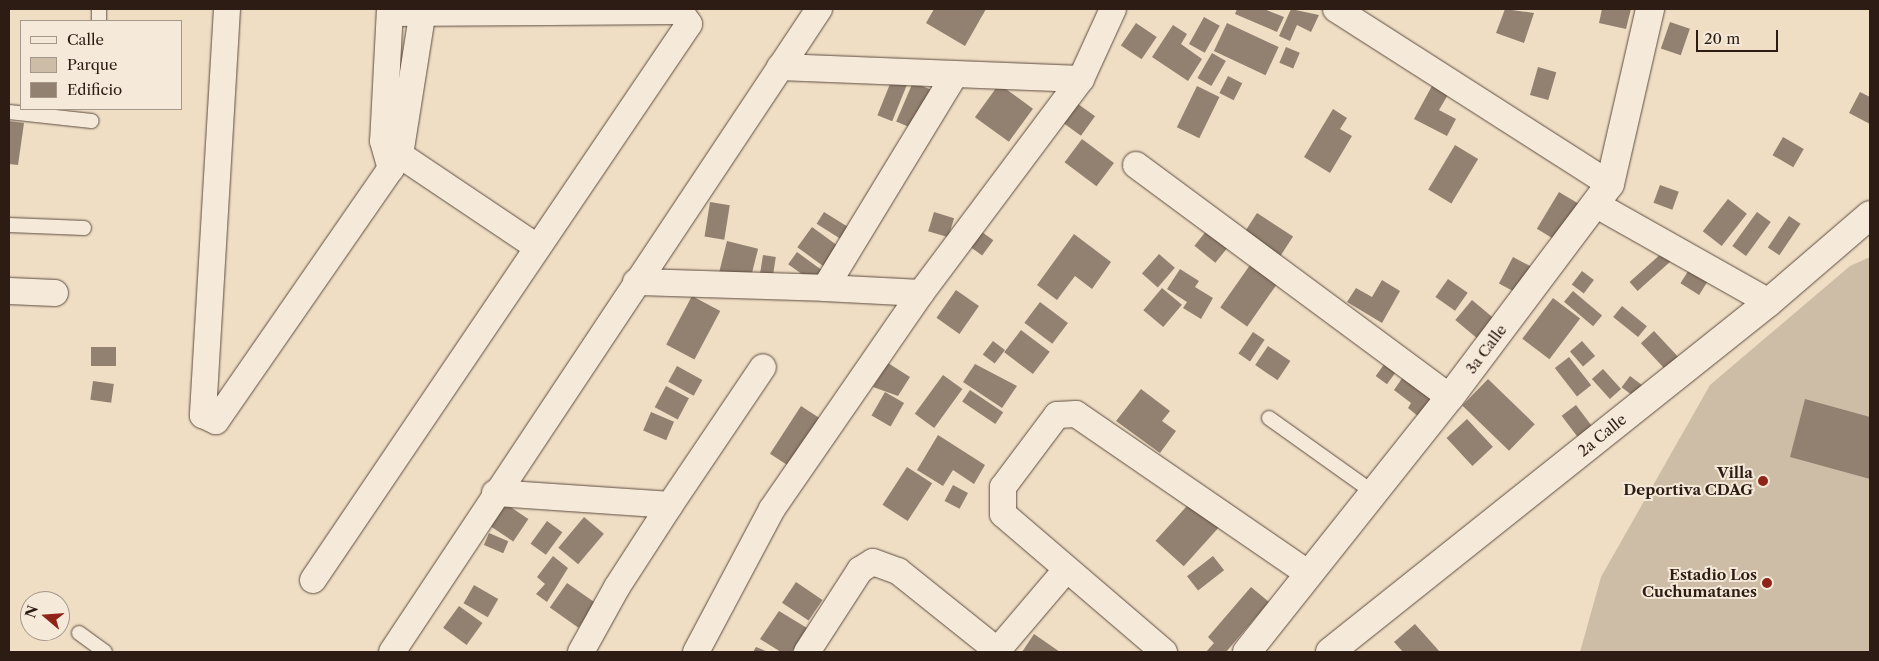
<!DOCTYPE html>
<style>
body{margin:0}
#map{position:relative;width:1879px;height:661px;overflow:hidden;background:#efdec4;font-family:"Libre Caslon Text",serif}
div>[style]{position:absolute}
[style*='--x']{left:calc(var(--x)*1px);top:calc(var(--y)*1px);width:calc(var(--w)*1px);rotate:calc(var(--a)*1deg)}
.green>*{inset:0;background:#cebda6}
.building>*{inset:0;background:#928170;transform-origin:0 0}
.roads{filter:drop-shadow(0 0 1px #5e4c40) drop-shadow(0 0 1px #5e4c40)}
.service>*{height:14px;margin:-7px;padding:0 7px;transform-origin:7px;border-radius:7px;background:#f5ead9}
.minor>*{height:26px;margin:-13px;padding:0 13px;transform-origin:13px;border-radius:13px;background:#f5ead9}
.tertiary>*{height:28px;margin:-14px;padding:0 14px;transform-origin:14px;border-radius:14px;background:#f5ead9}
.secondary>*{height:28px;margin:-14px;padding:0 14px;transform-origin:14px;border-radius:14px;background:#f5ead9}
.dots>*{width:14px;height:14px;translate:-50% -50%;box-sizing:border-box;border:2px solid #f5ead9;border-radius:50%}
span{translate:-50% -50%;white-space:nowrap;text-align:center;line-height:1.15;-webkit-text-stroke:4px #f5ead9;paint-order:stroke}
.street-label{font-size:15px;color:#2d1c14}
.poi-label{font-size:15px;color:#2d1c14;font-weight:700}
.right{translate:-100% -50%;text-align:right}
.frame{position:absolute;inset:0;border:10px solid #2d1c14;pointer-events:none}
.legend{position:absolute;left:20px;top:20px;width:162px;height:90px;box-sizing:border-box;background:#f5ead9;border:1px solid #a5988a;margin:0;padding:6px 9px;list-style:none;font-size:15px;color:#2d1c14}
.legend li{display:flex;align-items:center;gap:10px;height:25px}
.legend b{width:25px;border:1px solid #a5988a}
.north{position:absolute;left:20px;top:591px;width:50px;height:50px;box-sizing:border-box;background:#f5ead9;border:1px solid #a5988a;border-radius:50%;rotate:288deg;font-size:14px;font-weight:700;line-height:20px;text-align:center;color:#2d1c14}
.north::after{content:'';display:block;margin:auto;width:18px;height:22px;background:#8f2418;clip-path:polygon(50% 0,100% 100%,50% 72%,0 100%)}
.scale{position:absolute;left:1696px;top:30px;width:82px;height:22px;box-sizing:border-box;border:2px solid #2d1c14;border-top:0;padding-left:6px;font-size:15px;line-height:18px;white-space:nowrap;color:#2d1c14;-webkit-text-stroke:4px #f5ead9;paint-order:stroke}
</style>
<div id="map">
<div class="green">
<div style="clip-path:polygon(1870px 257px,1870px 652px,1580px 652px,1601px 577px,1710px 385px,1850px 266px)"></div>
</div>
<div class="building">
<div style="clip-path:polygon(934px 9px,986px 9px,965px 46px,926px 23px)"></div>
<div style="clip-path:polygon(1237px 9px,1264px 9px,1284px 17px,1277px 32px,1235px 14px)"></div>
<div style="clip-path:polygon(1291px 9px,1319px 15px,1311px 32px,1297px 25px,1290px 41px,1279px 36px)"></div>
<div style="clip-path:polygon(1505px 9px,1534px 13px,1524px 43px,1496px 33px)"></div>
<div style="clip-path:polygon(1602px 9px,1631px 9px,1626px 29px,1599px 23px)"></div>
<div style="left:1204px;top:17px;width:18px;height:31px;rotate:29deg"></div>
<div style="left:1670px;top:22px;width:21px;height:28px;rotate:19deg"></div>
<div style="left:1136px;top:23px;width:25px;height:27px;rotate:34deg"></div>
<div style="left:1227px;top:23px;width:57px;height:31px;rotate:25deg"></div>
<div style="clip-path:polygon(1173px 25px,1187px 34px,1181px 44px,1202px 59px,1188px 81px,1152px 57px)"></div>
<div style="left:1286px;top:47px;width:15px;height:17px;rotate:23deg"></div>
<div style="left:1212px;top:53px;width:16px;height:29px;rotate:30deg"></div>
<div style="left:1538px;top:67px;width:19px;height:29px;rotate:16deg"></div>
<div style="left:1228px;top:76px;width:16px;height:19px;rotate:27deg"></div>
<div style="left:892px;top:79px;width:16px;height:39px;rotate:22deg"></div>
<div style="left:913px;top:82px;width:21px;height:43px;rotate:23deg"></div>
<div style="left:999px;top:84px;width:42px;height:41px;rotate:36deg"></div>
<div style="clip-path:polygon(1433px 84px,1449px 93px,1439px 110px,1456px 119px,1447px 136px,1414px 119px)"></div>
<div style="left:1197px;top:86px;width:25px;height:46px;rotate:26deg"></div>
<div style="clip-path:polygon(1860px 92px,1870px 97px,1870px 124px,1849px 113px)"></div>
<div style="left:1074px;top:101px;width:26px;height:24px;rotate:36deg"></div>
<div style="clip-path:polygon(1333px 109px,1347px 118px,1340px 129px,1352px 136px,1330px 173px,1304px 157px)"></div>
<div style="clip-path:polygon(9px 121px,24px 123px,18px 165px,9px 164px)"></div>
<div style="left:1783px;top:137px;width:24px;height:21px;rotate:30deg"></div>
<div style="left:1082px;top:139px;width:40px;height:29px;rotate:37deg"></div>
<div style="left:1455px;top:145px;width:27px;height:52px;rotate:31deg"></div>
<div style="left:1660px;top:185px;width:20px;height:19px;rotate:20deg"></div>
<div style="left:1559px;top:192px;width:23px;height:43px;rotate:31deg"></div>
<div style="left:1728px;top:199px;width:24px;height:41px;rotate:38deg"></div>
<div style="left:710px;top:202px;width:20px;height:35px;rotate:9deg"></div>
<div style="left:824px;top:212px;width:36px;height:14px;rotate:32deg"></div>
<div style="left:934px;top:212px;width:21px;height:20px;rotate:17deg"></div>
<div style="left:1757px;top:212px;width:17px;height:42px;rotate:36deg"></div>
<div style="left:1257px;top:213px;width:43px;height:27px;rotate:33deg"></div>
<div style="left:1789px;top:216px;width:14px;height:38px;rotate:34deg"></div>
<div style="left:1212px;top:224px;width:27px;height:28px;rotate:39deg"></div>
<div style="left:812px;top:227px;width:39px;height:25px;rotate:36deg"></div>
<div style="left:982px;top:232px;width:14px;height:19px;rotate:36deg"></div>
<div style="clip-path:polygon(1074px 234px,1111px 262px,1092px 289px,1075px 276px,1057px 300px,1037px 285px)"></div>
<div style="left:727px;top:241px;width:32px;height:33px;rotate:14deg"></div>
<div style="left:797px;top:252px;width:36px;height:15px;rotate:36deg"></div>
<div style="left:1663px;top:252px;width:12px;height:45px;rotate:48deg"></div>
<div style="left:1159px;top:254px;width:21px;height:26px;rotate:41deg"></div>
<div style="left:763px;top:255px;width:13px;height:26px;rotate:9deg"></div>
<div style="left:1513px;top:257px;width:26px;height:30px;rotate:28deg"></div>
<div style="left:1250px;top:265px;width:33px;height:52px;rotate:35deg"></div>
<div style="left:1690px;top:268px;width:22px;height:18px;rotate:32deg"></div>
<div style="clip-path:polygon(1180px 269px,1199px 281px,1195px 287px,1213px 298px,1201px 319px,1183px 308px,1187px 302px,1167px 289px)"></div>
<div style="left:1582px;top:271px;width:15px;height:17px;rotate:37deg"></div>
<div style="left:1448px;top:279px;width:24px;height:22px;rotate:35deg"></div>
<div style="clip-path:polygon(1382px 280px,1400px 291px,1382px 323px,1347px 302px,1356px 288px,1372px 297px)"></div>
<div style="left:1162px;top:288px;width:26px;height:29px;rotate:40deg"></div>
<div style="left:956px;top:290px;width:28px;height:34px;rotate:35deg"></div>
<div style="left:1573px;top:291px;width:38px;height:14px;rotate:40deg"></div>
<div style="left:692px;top:296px;width:32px;height:55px;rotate:28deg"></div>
<div style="left:1553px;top:298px;width:34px;height:51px;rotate:37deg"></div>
<div style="left:1472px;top:300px;width:30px;height:26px;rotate:40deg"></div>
<div style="left:1040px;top:302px;width:35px;height:26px;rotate:37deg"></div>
<div style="left:1622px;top:306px;width:32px;height:14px;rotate:39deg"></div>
<div style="left:1021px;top:330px;width:36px;height:28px;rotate:37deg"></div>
<div style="left:1654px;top:331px;width:38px;height:18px;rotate:47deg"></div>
<div style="left:1253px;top:332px;width:14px;height:26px;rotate:34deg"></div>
<div style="left:993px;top:341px;width:15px;height:17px;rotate:37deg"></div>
<div style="left:1582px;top:341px;width:20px;height:16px;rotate:49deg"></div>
<div style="left:1268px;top:346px;width:27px;height:23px;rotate:34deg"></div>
<div style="left:91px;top:347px;width:25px;height:19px"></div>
<div style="left:1569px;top:357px;width:36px;height:18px;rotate:52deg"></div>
<div style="left:1388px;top:359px;width:14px;height:21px;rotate:36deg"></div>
<div style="clip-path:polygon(888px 363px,910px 377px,898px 396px,873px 387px)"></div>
<div style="clip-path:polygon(975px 364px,1017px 386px,1002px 408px,963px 382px)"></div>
<div style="left:677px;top:366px;width:29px;height:18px;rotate:29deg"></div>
<div style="left:1603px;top:369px;width:27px;height:15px;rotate:48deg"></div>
<div style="clip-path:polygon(1407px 371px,1436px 393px,1419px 417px,1408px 408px,1411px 403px,1394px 390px)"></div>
<div style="left:943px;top:375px;width:24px;height:48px;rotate:36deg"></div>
<div style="left:1630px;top:376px;width:15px;height:14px;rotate:37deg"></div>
<div style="left:1488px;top:379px;width:65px;height:37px;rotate:44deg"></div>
<div style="left:93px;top:381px;width:21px;height:19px;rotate:8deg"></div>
<div style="left:666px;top:386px;width:26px;height:24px;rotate:28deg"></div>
<div style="clip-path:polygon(1141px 389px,1170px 411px,1162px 421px,1176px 431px,1160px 453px,1116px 421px)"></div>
<div style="left:970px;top:390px;width:40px;height:14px;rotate:34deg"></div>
<div style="left:885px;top:392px;width:22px;height:27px;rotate:30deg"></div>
<div style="clip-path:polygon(1805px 399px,1870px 417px,1870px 479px,1790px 457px)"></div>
<div style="left:1576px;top:405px;width:26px;height:18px;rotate:53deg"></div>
<div style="left:801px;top:406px;width:27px;height:57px;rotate:33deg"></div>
<div style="left:651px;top:412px;width:25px;height:20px;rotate:23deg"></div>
<div style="left:1467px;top:419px;width:38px;height:28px;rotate:47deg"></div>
<div style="clip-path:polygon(938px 435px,985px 465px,974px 484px,953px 470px,943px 486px,917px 470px)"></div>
<div style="left:907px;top:467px;width:30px;height:45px;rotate:33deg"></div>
<div style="left:953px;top:485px;width:17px;height:18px;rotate:28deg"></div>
<div style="left:1195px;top:497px;width:38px;height:59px;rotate:42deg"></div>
<div style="left:506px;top:504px;width:27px;height:27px;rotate:34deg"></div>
<div style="left:584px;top:517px;width:26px;height:40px;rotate:40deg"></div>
<div style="left:547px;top:521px;width:19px;height:28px;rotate:36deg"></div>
<div style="left:489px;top:533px;width:21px;height:13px;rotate:23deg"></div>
<div style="clip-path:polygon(553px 556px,568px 568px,547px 602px,536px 594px,545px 584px,537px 577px)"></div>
<div style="left:1213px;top:556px;width:18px;height:33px;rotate:52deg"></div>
<div style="left:796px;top:582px;width:32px;height:25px;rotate:34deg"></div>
<div style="left:567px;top:583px;width:35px;height:30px;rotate:35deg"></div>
<div style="left:474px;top:585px;width:28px;height:21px;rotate:30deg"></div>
<div style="clip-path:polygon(1251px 587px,1269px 602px,1226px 652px,1206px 652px,1214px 643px,1208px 637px)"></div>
<div style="left:459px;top:606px;width:29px;height:27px;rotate:36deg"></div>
<div style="clip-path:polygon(779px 611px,807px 628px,792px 652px,781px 652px,760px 639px)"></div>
<div style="clip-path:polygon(1415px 624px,1440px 652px,1403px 652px,1394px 642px)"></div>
<div style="clip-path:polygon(1034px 634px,1060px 652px,1022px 652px)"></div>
<div style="clip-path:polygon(756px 647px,768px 652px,753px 652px)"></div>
</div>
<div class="roads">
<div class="service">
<div style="--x:99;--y:21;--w:12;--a:-90"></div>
<div style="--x:9;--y:112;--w:83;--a:6.2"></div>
<div style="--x:9;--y:225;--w:75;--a:2.3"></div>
<div style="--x:1269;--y:418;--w:129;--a:35.5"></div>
<div style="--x:79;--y:633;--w:32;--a:36"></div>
</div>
<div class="minor">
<div style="--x:227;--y:9;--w:407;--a:93.4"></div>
<div style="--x:203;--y:415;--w:14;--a:25"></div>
<div style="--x:216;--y:421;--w:323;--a:-55.3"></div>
<div style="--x:400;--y:155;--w:148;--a:-81"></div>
<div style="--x:390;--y:9;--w:132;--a:93"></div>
<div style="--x:383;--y:141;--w:29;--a:74"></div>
<div style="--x:1336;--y:9;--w:325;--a:32.6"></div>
<div style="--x:780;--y:67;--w:301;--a:2.3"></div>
<div style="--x:400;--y:155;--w:165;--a:33.9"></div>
<div style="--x:1136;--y:165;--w:390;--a:36.5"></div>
<div style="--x:1595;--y:204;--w:200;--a:29.4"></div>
<div style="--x:636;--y:282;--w:189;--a:1.8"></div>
<div style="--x:825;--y:288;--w:250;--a:-58.7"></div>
<div style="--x:825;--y:288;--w:96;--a:3"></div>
<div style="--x:9;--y:291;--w:46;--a:2.5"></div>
<div style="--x:495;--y:493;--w:175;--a:3.9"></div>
<div style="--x:670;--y:505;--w:166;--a:-56"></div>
<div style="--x:313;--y:580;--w:671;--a:-55.93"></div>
<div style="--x:689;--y:24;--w:16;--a:-125"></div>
<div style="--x:680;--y:11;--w:290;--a:179.6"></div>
<div style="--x:997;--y:651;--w:105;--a:-49.6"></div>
<div style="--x:392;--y:652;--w:772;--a:-56.41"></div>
<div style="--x:581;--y:652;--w:74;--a:-61"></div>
<div style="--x:617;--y:587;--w:98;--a:-57.1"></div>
<div style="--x:696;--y:652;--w:162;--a:-62"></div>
<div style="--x:772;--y:509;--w:262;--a:-55.4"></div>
<div style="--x:921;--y:293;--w:267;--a:-53.2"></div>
<div style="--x:1081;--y:79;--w:77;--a:-65.4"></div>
<div style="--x:807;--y:652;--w:98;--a:-57.1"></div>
<div style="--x:860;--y:570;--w:15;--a:-32"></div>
<div style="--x:873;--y:562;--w:27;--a:20"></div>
<div style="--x:898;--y:571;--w:129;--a:38.7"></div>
<div style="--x:1164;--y:652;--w:212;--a:-139.4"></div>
<div style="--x:1003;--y:514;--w:27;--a:-90"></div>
<div style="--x:1003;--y:487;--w:90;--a:-53.1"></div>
<div style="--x:1057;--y:415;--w:19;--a:-3"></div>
<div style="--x:1076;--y:414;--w:283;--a:34.5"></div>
</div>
<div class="tertiary">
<div style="--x:1247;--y:652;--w:326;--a:-51.5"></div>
<div style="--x:1450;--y:397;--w:266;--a:-53.1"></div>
<div style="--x:1610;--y:184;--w:180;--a:-77.1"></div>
</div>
<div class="secondary">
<div style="--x:1330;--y:652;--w:561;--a:-38.56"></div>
<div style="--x:1769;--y:302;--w:133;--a:-40.7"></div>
</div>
</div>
<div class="dots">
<div style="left:1763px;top:481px;background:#8f2418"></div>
<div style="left:1767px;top:583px;background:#8f2418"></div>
</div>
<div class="street-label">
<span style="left:1486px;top:349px;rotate:-53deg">3a Calle</span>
<span style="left:1602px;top:435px;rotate:-39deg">2a Calle</span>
</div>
<div class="poi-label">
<span class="right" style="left:1753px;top:481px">Villa<br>Deportiva CDAG</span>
<span class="right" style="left:1757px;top:583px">Estadio Los<br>Cuchumatanes</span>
</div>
<div class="frame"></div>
<ul class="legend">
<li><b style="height:6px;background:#f5ead9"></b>Calle</li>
<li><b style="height:14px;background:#cebda6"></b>Parque</li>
<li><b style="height:14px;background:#928170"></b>Edificio</li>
</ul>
<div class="north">N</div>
<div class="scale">20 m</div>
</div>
